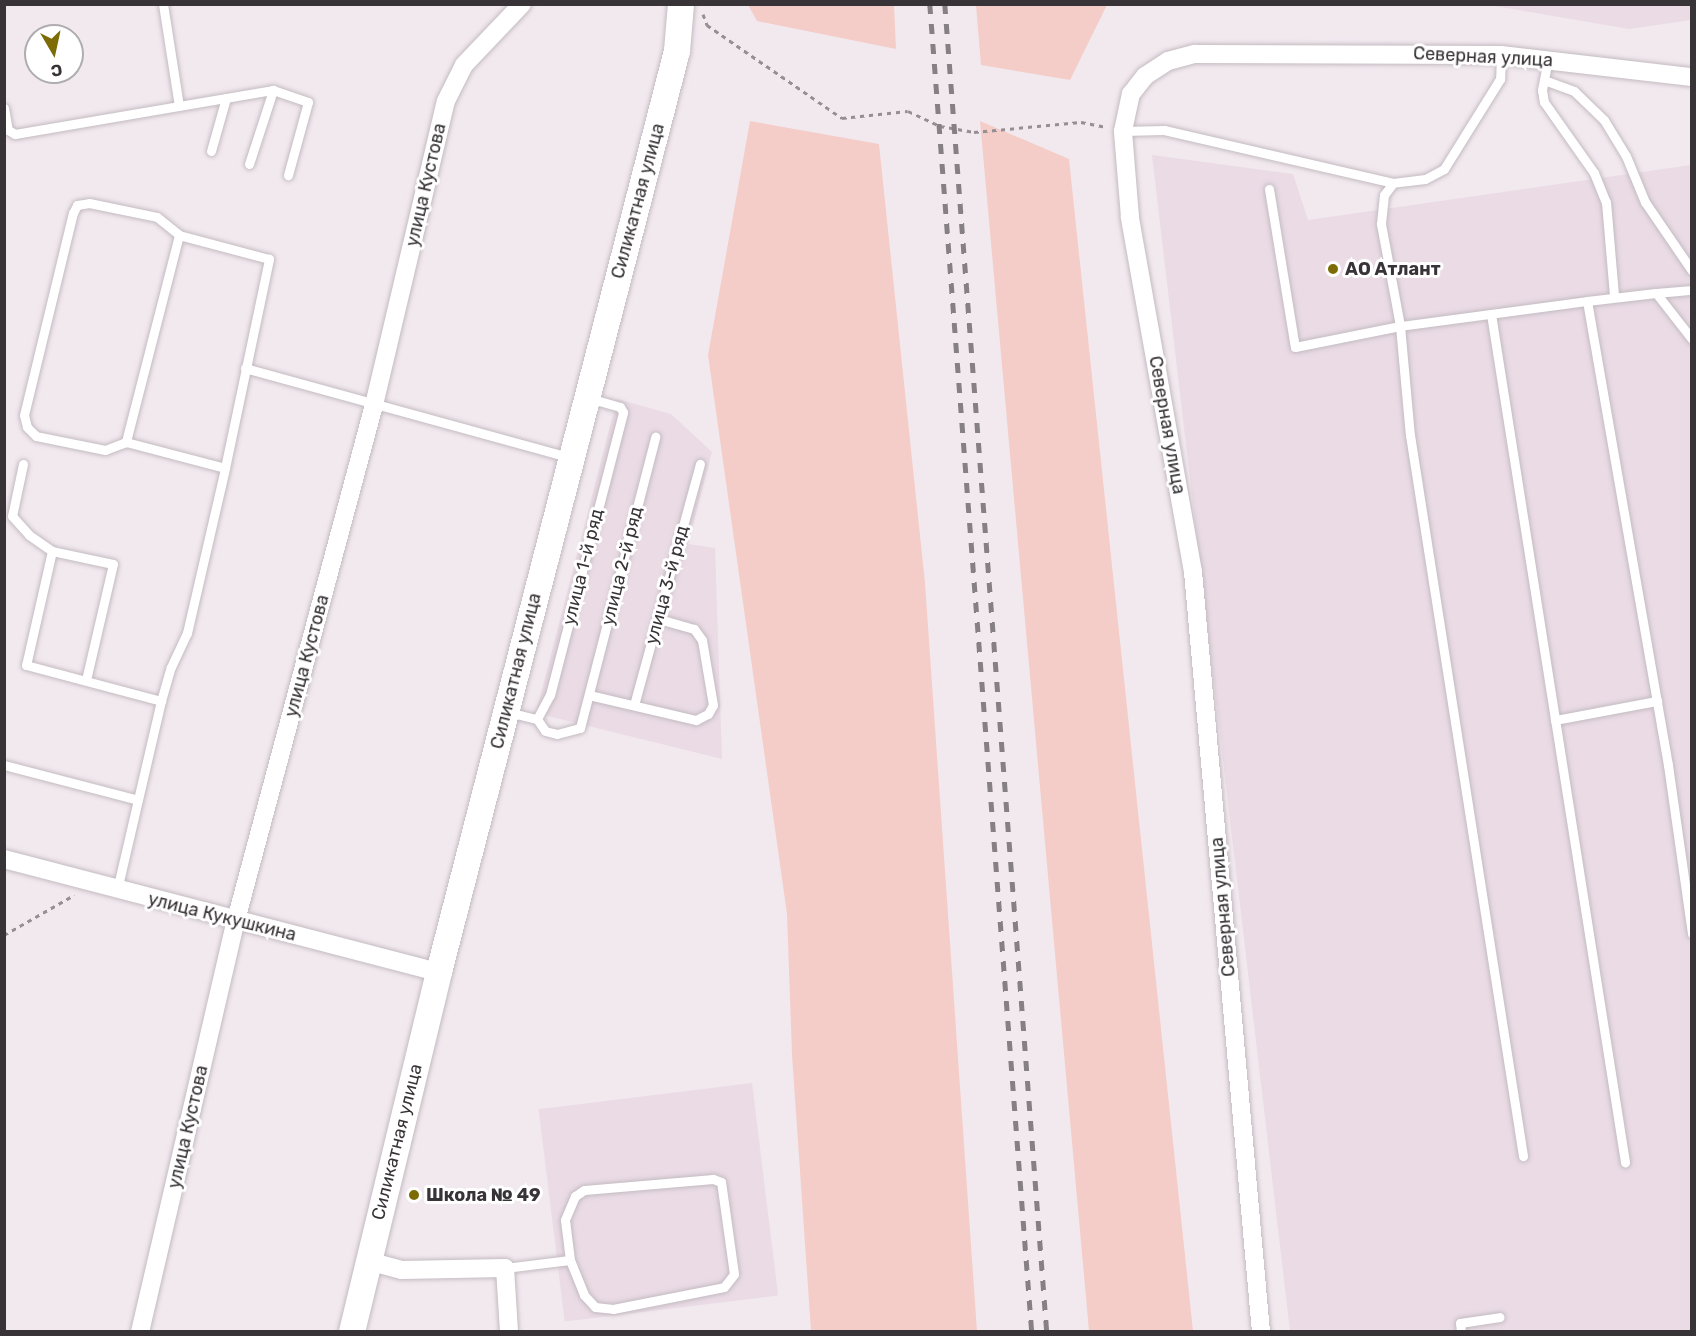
<!DOCTYPE html>
<meta charset="utf-8">
<style>
body{margin:0}
#map{position:relative;width:1696px;height:1336px;overflow:hidden;background:#f2e9ef;font-family:Rubik,sans-serif}
div>[style]{position:absolute}
[style*='--x']{left:calc(var(--x)*1px);top:calc(var(--y)*1px);width:calc(var(--w)*1px);rotate:calc(var(--a)*1deg)}
.built>*{inset:0;background:#eadbe5;transform-origin:0 0}
.green>*{inset:0;background:#f4cdc9}
.path>*{height:3px;margin-top:-1.5px;transform-origin:0;background:repeating-linear-gradient(90deg,#958f93 0 4.5px,transparent 0 9px)}
.roads{filter:drop-shadow(0 0 2px #c3bbc1) drop-shadow(0 0 2px #c3bbc1)}
.lane>*{height:9px;margin:-4.5px;padding:0 4.5px;transform-origin:4.5px;border-radius:4.5px;background:#fff}
.street>*{height:18px;margin:-9px;padding:0 9px;transform-origin:9px;border-radius:9px;background:#fff}
.secondary>*{height:26px;margin:-13px;padding:0 13px;transform-origin:13px;border-radius:13px;background:#fff}
.rail>*{height:4.5px;margin-top:-2.25px;transform-origin:0;background:repeating-linear-gradient(90deg,#868085 0 10px,transparent 0 20px)}
.dots>*{width:16px;height:16px;translate:-50% -50%;box-sizing:border-box;border:3px solid #fff;border-radius:50%}
span{translate:-50% -50%;white-space:nowrap;text-align:center;line-height:1.15;-webkit-text-stroke:6px #fff;paint-order:stroke}
.street-label{font-size:18px;color:#373336}
.poi-label{font-size:18px;color:#373336;font-weight:700}
.left{translate:0 -50%;text-align:left}
.frame{position:absolute;inset:0;border:6px solid #373336;pointer-events:none}
.north{position:absolute;left:24px;top:24px;width:60px;height:60px;box-sizing:border-box;background:#fff;border:2px solid #afadaf;border-radius:50%;rotate:171deg;font-size:16px;font-weight:700;line-height:24px;text-align:center;color:#373336}
.north::after{content:'';display:block;margin:auto;width:21px;height:27px;background:#7d6c06;clip-path:polygon(50% 0,100% 100%,50% 72%,0 100%)}
</style>
<div id="map">
<div class="built">
<div style="clip-path:polygon(1489px 5px,1691px 5px,1691px 20px,1629px 29px)"></div>
<div style="clip-path:polygon(1152px 155px,1293px 174px,1308px 220px,1691px 165px,1691px 1331px,1290px 1331px)"></div>
<div style="clip-path:polygon(617px 399px,671px 414px,712px 452px,688px 544px,715px 548px,722px 759px,536px 713px)"></div>
<div style="left:752px;top:1083px;width:214px;height:215px;rotate:83deg"></div>
</div>
<div class="green">
<div style="clip-path:polygon(748px 5px,894px 5px,896px 49px,757px 21px)"></div>
<div style="clip-path:polygon(976px 5px,976px 4px,1107px 5px,1070px 80px,981px 65px)"></div>
<div style="clip-path:polygon(750px 121px,879px 144px,925px 583px,977px 1331px,811px 1331px,792px 1055px,787px 914px,708px 355px)"></div>
<div style="clip-path:polygon(980px 121px,1069px 159px,1193px 1331px,1089px 1331px)"></div>
</div>
<div class="path">
<div style="--x:703;--y:14;--w:12;--a:70"></div>
<div style="--x:707;--y:25;--w:164;--a:34.6"></div>
<div style="--x:842;--y:118;--w:66;--a:-6.1"></div>
<div style="--x:908;--y:111;--w:35;--a:25"></div>
<div style="--x:940;--y:126;--w:35;--a:10"></div>
<div style="--x:974;--y:132;--w:107;--a:-5.3"></div>
<div style="--x:1081;--y:122;--w:26;--a:11"></div>
<div style="--x:4;--y:935;--w:81;--a:-29.7"></div>
</div>
<div class="roads">
<div class="lane">
<div style="--x:163;--y:4;--w:103;--a:81.1"></div>
<div style="--x:1501;--y:55;--w:24;--a:92"></div>
<div style="--x:1500;--y:79;--w:106;--a:121.9"></div>
<div style="--x:1444;--y:169;--w:21;--a:152"></div>
<div style="--x:1425;--y:179;--w:32;--a:173"></div>
<div style="--x:1393;--y:183;--w:15;--a:127"></div>
<div style="--x:1384;--y:195;--w:29;--a:96"></div>
<div style="--x:1381;--y:224;--w:104;--a:79.4"></div>
<div style="--x:1400;--y:326;--w:189;--a:-7.6"></div>
<div style="--x:1587;--y:301;--w:471;--a:80.1"></div>
<div style="--x:1668;--y:765;--w:170;--a:81.9"></div>
<div style="--x:1548;--y:59;--w:32;--a:101"></div>
<div style="--x:1542;--y:90;--w:12;--a:81"></div>
<div style="--x:1544;--y:102;--w:87;--a:54.8"></div>
<div style="--x:1594;--y:173;--w:31;--a:68"></div>
<div style="--x:1606;--y:202;--w:94;--a:85.1"></div>
<div style="--x:1544;--y:80;--w:32;--a:20"></div>
<div style="--x:1574;--y:91;--w:42;--a:44"></div>
<div style="--x:1604;--y:120;--w:42;--a:58.6"></div>
<div style="--x:1626;--y:156;--w:50;--a:67.6"></div>
<div style="--x:1645;--y:202;--w:83;--a:55.7"></div>
<div style="--x:4;--y:108;--w:22;--a:80"></div>
<div style="--x:8;--y:130;--w:8;--a:30"></div>
<div style="--x:15;--y:134;--w:262;--a:-9.7"></div>
<div style="--x:273;--y:90;--w:37;--a:19"></div>
<div style="--x:308;--y:102;--w:76;--a:105.3"></div>
<div style="--x:1123;--y:131;--w:41;--a:-1.4"></div>
<div style="--x:1164;--y:130;--w:235;--a:13"></div>
<div style="--x:211;--y:151;--w:55;--a:-74.2"></div>
<div style="--x:249;--y:164;--w:78;--a:-72"></div>
<div style="--x:1269;--y:189;--w:160;--a:80.7"></div>
<div style="--x:1295;--y:347;--w:107;--a:-11.3"></div>
<div style="--x:1400;--y:326;--w:109;--a:84.8"></div>
<div style="--x:1410;--y:435;--w:730;--a:81.09"></div>
<div style="--x:1656;--y:293;--w:36;--a:-5"></div>
<div style="--x:1587;--y:301;--w:69;--a:-6.6"></div>
<div style="--x:1656;--y:293;--w:58;--a:52"></div>
<div style="--x:1491;--y:314;--w:859;--a:81.02"></div>
<div style="--x:245;--y:368;--w:336;--a:15.4"></div>
<div style="--x:126;--y:442;--w:22;--a:159"></div>
<div style="--x:105;--y:450;--w:70;--a:-168.5"></div>
<div style="--x:36;--y:436;--w:13;--a:-135"></div>
<div style="--x:27;--y:427;--w:12;--a:-104"></div>
<div style="--x:24;--y:415;--w:208;--a:-76.4"></div>
<div style="--x:73;--y:213;--w:9;--a:-63"></div>
<div style="--x:77;--y:205;--w:12;--a:-9"></div>
<div style="--x:89;--y:203;--w:69;--a:11.6"></div>
<div style="--x:157;--y:217;--w:28;--a:39"></div>
<div style="--x:23;--y:464;--w:53;--a:101.9"></div>
<div style="--x:12;--y:516;--w:25;--a:48"></div>
<div style="--x:29;--y:535;--w:28;--a:35"></div>
<div style="--x:86;--y:680;--w:119;--a:-76.9"></div>
<div style="--x:113;--y:564;--w:62;--a:-168"></div>
<div style="--x:52;--y:551;--w:117;--a:102.8"></div>
<div style="--x:26;--y:665;--w:140;--a:14.9"></div>
<div style="--x:589;--y:695;--w:110;--a:13.2"></div>
<div style="--x:696;--y:720;--w:13;--a:-27"></div>
<div style="--x:708;--y:714;--w:10;--a:-61"></div>
<div style="--x:713;--y:705;--w:66;--a:-99.6"></div>
<div style="--x:702;--y:640;--w:14;--a:-126"></div>
<div style="--x:694;--y:629;--w:37;--a:-164"></div>
<div style="--x:634;--y:705;--w:250;--a:-74.7"></div>
<div style="--x:508;--y:712;--w:30;--a:14"></div>
<div style="--x:537;--y:719;--w:14;--a:56"></div>
<div style="--x:545;--y:731;--w:12;--a:14"></div>
<div style="--x:557;--y:734;--w:24;--a:-15"></div>
<div style="--x:580;--y:728;--w:301;--a:-75.5"></div>
<div style="--x:537;--y:719;--w:27;--a:-62"></div>
<div style="--x:550;--y:695;--w:292;--a:-75.5"></div>
<div style="--x:623;--y:412;--w:6;--a:-121"></div>
<div style="--x:620;--y:407;--w:32;--a:-164"></div>
<div style="--x:1555;--y:720;--w:104;--a:-10.6"></div>
<div style="--x:4;--y:765;--w:138;--a:14.6"></div>
<div style="--x:117;--y:890;--w:194;--a:-76.9"></div>
<div style="--x:161;--y:701;--w:35;--a:-74"></div>
<div style="--x:171;--y:667;--w:38;--a:-65"></div>
<div style="--x:187;--y:633;--w:169;--a:-77"></div>
<div style="--x:225;--y:468;--w:214;--a:-78.1"></div>
<div style="--x:269;--y:259;--w:93;--a:-165.1"></div>
<div style="--x:179;--y:235;--w:214;--a:104.4"></div>
<div style="--x:126;--y:442;--w:102;--a:14.7"></div>
<div style="--x:505;--y:1268;--w:65;--a:-7"></div>
<div style="--x:570;--y:1260;--w:38;--a:68"></div>
<div style="--x:584;--y:1295;--w:16;--a:47"></div>
<div style="--x:595;--y:1307;--w:18;--a:6"></div>
<div style="--x:613;--y:1309;--w:113;--a:-11.2"></div>
<div style="--x:724;--y:1287;--w:16;--a:-52"></div>
<div style="--x:734;--y:1274;--w:93;--a:-98"></div>
<div style="--x:721;--y:1182;--w:9;--a:-159"></div>
<div style="--x:713;--y:1179;--w:129;--a:175.1"></div>
<div style="--x:584;--y:1190;--w:11;--a:146"></div>
<div style="--x:575;--y:1196;--w:26;--a:113"></div>
<div style="--x:565;--y:1220;--w:40;--a:82.9"></div>
<div style="--x:1461;--y:1332;--w:9;--a:-96"></div>
<div style="--x:1460;--y:1323;--w:40;--a:-8.5"></div>
</div>
<div class="street">
<div style="--x:4;--y:859;--w:449;--a:14.6"></div>
<div style="--x:368;--y:1261;--w:35;--a:15"></div>
<div style="--x:402;--y:1270;--w:103;--a:-1.1"></div>
<div style="--x:505;--y:1268;--w:64;--a:86.4"></div>
<div style="--x:140;--y:1332;--w:423;--a:-76.9"></div>
<div style="--x:236;--y:920;--w:533;--a:-75"></div>
<div style="--x:374;--y:405;--w:312;--a:-76.7"></div>
<div style="--x:446;--y:101;--w:40;--a:-63.4"></div>
<div style="--x:464;--y:65;--w:84;--a:-46.4"></div>
<div style="--x:1261;--y:1332;--w:763;--a:-95.11"></div>
<div style="--x:1193;--y:572;--w:361;--a:-100.1"></div>
<div style="--x:1130;--y:217;--w:86;--a:-94.7"></div>
<div style="--x:1123;--y:131;--w:38;--a:-78"></div>
<div style="--x:1131;--y:94;--w:23;--a:-52"></div>
<div style="--x:1145;--y:76;--w:27;--a:-33"></div>
<div style="--x:1168;--y:61;--w:28;--a:-15"></div>
<div style="--x:1195;--y:54;--w:306;--a:0.2"></div>
<div style="--x:1501;--y:55;--w:192;--a:6.6"></div>
</div>
<div class="secondary">
<div style="--x:352;--y:1332;--w:370;--a:-76.4"></div>
<div style="--x:439;--y:972;--w:951;--a:-75.51"></div>
<div style="--x:677;--y:51;--w:47;--a:-85.1"></div>
</div>
</div>
<div class="rail">
<div style="--x:930;--y:4;--w:1332;--a:85.61"></div>
<div style="--x:945;--y:4;--w:1332;--a:85.61"></div>
</div>
<div class="dots">
<div style="left:1333px;top:269px;background:#7d6c06"></div>
<div style="left:414px;top:1195px;background:#7d6c06"></div>
</div>
<div class="street-label">
<span style="left:1483px;top:57px;rotate:3deg">Северная улица</span>
<span style="left:426px;top:185px;rotate:-77deg">улица Кустова</span>
<span style="left:638px;top:201px;rotate:-75deg">Силикатная улица</span>
<span style="left:1167px;top:425px;rotate:80deg">Северная улица</span>
<span style="left:622px;top:566px;rotate:-76deg">улица 2-й ряд</span>
<span style="left:583px;top:567px;rotate:-76deg">улица 1-й ряд</span>
<span style="left:667px;top:585px;rotate:-75deg">улица 3-й ряд</span>
<span style="left:307px;top:656px;rotate:-75deg">улица Кустова</span>
<span style="left:516px;top:671px;rotate:-76deg">Силикатная улица</span>
<span style="left:1223px;top:907px;rotate:-95deg">Северная улица</span>
<span style="left:222px;top:917px;rotate:14deg">улица Кукушкина</span>
<span style="left:188px;top:1127px;rotate:-77deg">улица Кустова</span>
<span style="left:397px;top:1142px;rotate:-76deg">Силикатная улица</span>
</div>
<div class="poi-label">
<span class="left" style="left:1345px;top:269px">АО Атлант</span>
<span class="left" style="left:426px;top:1195px">Школа № 49</span>
</div>
<div class="frame"></div>
<div class="north">С</div>
</div>
